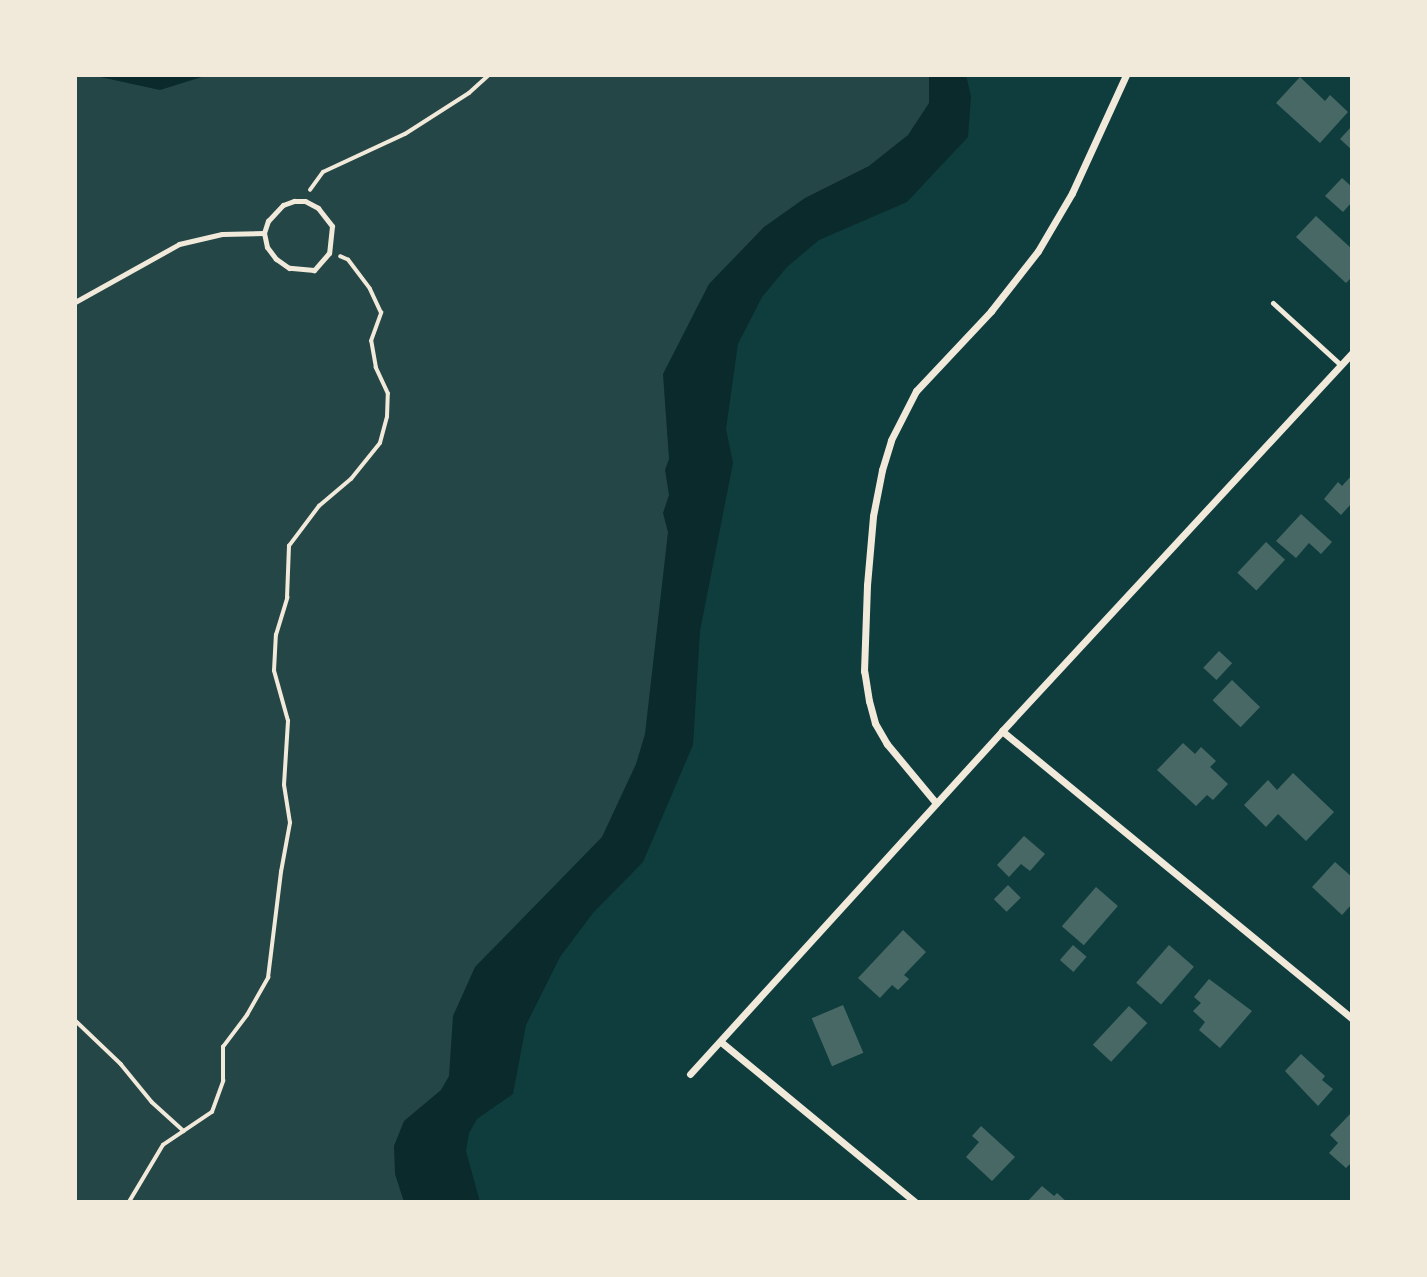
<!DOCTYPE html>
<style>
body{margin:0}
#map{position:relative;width:1427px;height:1277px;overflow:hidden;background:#0f3d3e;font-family:Figtree,sans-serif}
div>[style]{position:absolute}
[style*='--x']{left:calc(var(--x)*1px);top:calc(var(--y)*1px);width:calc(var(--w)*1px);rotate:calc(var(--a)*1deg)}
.green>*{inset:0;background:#244646}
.water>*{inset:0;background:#0a2a2b}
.building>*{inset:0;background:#486865;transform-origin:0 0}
.path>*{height:3.5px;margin:-1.75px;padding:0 1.75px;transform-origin:1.75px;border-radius:1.75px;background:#f1e9da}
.service>*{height:5px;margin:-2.5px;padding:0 2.5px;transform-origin:2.5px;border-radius:2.5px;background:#f1e9da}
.minor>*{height:7px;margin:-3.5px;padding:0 3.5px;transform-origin:3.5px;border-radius:3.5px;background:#f1e9da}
span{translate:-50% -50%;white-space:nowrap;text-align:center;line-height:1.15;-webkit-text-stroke:5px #f1e9da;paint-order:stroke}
.frame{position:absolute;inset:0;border:77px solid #f1e9da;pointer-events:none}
</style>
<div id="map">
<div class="green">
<div style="clip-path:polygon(75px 75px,946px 75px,928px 143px,738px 283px,643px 795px,547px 919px,442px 1202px,75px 1202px)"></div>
</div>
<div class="water">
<div style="clip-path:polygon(91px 75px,208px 75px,160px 90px)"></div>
<div style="clip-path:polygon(929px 75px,966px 75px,971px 96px,968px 137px,907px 202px,819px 240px,787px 267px,762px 297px,738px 344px,726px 429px,733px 463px,700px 631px,693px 745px,643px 862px,593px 913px,560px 957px,526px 1025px,513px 1094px,477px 1119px,469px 1133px,466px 1151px,480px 1202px,404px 1202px,395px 1174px,394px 1146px,404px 1121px,441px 1090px,449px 1076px,453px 1016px,475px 967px,602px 837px,636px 764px,645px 734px,668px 532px,663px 513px,669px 495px,665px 470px,669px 459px,663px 374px,709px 284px,764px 227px,805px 198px,869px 166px,908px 135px,929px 103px)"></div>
</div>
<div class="building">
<div style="clip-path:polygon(1300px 77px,1325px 101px,1330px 95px,1348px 112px,1320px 143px,1276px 103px)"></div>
<div style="clip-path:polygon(1352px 126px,1352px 150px,1340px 139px)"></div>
<div style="clip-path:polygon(1342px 178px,1352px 187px,1352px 202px,1343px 212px,1325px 196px)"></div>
<div style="clip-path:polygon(1316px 216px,1352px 249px,1352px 277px,1346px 283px,1296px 237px)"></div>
<div style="clip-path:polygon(1352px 475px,1352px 503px,1341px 515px,1324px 499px,1338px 482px,1342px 486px)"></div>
<div style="clip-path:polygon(1301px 514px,1332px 542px,1321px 554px,1309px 543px,1296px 558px,1276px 541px)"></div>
<div style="left:1266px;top:542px;width:26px;height:42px;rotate:43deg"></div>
<div style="left:1219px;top:651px;width:18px;height:23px;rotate:43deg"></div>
<div style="left:1232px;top:680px;width:39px;height:28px;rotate:44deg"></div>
<div style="clip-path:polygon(1183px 743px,1195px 754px,1201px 747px,1216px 761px,1210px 767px,1228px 784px,1213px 800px,1207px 795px,1196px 806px,1157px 770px)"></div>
<div style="clip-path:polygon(1293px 773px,1334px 812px,1306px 841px,1278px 814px,1266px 827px,1244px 805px,1268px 780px,1277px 790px)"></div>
<div style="clip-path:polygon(1024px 836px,1045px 854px,1030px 871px,1021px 864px,1009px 877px,997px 865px)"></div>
<div style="clip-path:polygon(1335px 862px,1352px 877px,1352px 904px,1342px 915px,1312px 887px)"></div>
<div style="left:1008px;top:885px;width:18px;height:20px;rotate:45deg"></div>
<div style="left:1096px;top:887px;width:29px;height:52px;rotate:41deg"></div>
<div style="clip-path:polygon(903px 930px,926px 952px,904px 975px,909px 979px,898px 990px,892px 985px,880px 998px,858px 978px)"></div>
<div style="left:1073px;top:945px;width:18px;height:20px;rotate:41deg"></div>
<div style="left:1169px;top:945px;width:33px;height:50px;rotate:41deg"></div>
<div style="clip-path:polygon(1209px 979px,1252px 1011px,1220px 1048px,1199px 1030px,1205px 1022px,1193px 1011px,1201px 1003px,1194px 997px)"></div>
<div style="left:843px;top:1005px;width:52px;height:34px;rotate:67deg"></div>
<div style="left:1129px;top:1006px;width:25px;height:53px;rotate:43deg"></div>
<div style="clip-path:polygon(1301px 1054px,1325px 1076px,1322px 1080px,1333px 1089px,1318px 1106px,1285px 1071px)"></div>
<div style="clip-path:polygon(1352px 1112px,1352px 1162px,1346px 1168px,1329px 1153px,1338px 1143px,1330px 1135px)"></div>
<div style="clip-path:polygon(981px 1126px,1015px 1157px,992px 1181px,966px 1157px,979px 1142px,972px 1136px)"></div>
<div style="clip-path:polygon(1042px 1186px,1054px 1196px,1057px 1193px,1067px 1202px,1027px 1202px)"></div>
</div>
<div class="path">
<div style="--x:310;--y:190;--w:22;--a:-54"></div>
<div style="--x:323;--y:172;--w:90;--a:-24.9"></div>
<div style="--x:405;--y:134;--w:76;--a:-32.6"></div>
<div style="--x:469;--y:93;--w:27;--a:-42"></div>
<div style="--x:75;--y:1020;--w:64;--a:43.7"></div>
<div style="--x:121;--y:1064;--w:49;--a:50.8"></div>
<div style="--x:152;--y:1102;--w:43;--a:42.2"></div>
<div style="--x:129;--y:1202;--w:66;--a:-59.2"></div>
<div style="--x:163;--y:1145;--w:59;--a:-34"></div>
<div style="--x:212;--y:1112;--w:33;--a:-70"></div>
<div style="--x:223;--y:1081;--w:34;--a:-90"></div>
<div style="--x:223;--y:1047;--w:40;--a:-53"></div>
<div style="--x:247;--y:1015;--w:43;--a:-60.4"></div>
<div style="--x:268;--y:978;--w:107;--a:-83"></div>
<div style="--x:281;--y:872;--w:50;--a:-79.6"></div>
<div style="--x:290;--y:823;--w:38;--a:-99"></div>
<div style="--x:284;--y:785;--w:64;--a:-86.4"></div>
<div style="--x:288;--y:721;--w:52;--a:-105.6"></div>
<div style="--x:274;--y:671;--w:36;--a:-87"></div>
<div style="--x:276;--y:635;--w:39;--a:-73"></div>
<div style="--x:287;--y:598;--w:52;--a:-87.8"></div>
<div style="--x:289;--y:546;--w:50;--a:-53.1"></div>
<div style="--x:319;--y:506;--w:42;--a:-40.2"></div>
<div style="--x:351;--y:479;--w:46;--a:-51.1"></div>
<div style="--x:380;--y:443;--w:27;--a:-75"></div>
<div style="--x:387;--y:417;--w:23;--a:-88"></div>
<div style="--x:388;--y:394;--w:29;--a:-115"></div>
<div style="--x:376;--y:368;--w:27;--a:-100"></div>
<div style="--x:371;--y:341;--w:30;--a:-70"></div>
<div style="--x:381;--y:313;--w:26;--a:-115"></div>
<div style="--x:370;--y:289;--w:36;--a:-127"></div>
<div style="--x:348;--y:260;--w:8;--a:-157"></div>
</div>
<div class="service">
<div style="--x:294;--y:201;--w:11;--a:0"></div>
<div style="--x:305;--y:201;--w:15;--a:28"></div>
<div style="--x:318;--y:208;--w:23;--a:52"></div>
<div style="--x:332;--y:226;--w:27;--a:96"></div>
<div style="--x:329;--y:253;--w:23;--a:131"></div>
<div style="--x:314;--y:270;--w:25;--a:-175"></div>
<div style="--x:289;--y:268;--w:16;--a:-145"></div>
<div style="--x:276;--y:259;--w:15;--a:-127"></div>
<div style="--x:267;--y:247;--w:14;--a:-102"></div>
<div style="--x:264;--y:233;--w:13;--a:-72"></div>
<div style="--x:268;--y:221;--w:22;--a:-47"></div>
<div style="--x:283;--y:205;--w:12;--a:-20"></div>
<div style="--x:75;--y:302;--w:119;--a:-29.1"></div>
<div style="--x:179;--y:244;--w:44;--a:-13.1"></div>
<div style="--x:222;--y:234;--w:42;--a:-1.4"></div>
<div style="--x:1273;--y:303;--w:92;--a:42.4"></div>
</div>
<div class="minor">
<div style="--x:1002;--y:731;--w:453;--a:39.4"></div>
<div style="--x:936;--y:803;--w:77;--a:-129.7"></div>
<div style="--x:887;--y:744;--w:24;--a:-120"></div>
<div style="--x:875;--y:723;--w:23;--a:-105"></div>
<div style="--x:869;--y:701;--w:30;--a:-99"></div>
<div style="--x:864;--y:671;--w:86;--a:-88"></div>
<div style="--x:867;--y:585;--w:69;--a:-85"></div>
<div style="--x:873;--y:516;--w:47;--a:-78.9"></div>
<div style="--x:882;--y:470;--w:31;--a:-73"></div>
<div style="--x:891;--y:440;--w:55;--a:-63"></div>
<div style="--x:916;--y:391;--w:110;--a:-46.8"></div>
<div style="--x:991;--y:311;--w:76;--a:-51.9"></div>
<div style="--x:1038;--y:251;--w:67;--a:-59.6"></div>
<div style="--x:1072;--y:193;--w:130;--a:-65.4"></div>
<div style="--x:721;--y:1042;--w:251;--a:39.5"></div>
<div style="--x:690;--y:1074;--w:464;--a:-47.7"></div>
<div style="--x:1002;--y:731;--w:515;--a:-47.2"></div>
</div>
<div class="frame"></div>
</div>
